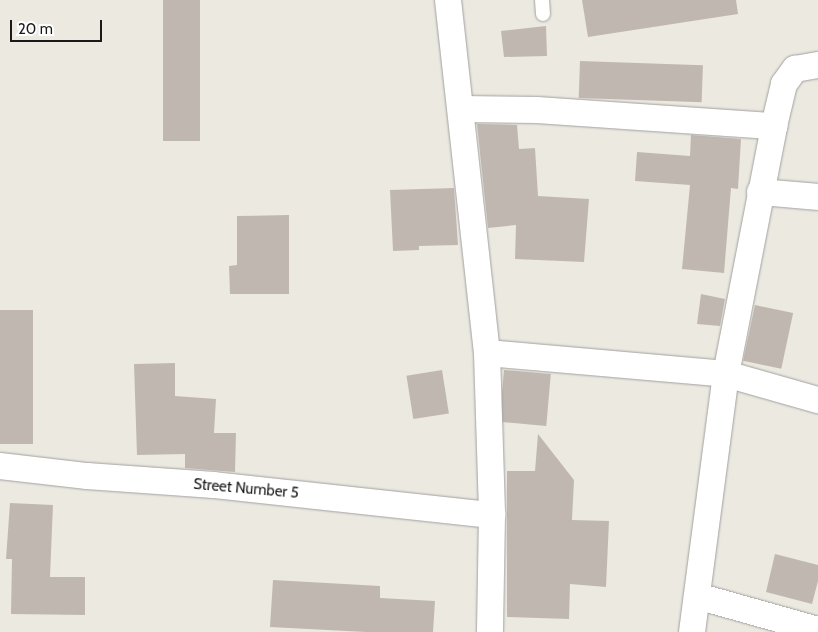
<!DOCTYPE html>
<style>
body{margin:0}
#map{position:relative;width:818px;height:632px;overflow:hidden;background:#ece9e0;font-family:Cabin,sans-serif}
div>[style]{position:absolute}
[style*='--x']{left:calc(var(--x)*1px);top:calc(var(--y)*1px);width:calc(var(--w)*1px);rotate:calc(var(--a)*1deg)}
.building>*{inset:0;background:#c0b8b0;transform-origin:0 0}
.roads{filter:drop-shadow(0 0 1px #a1a1a1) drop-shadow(0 0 1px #a1a1a1)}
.service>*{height:14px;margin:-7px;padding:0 7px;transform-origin:7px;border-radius:7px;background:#fff}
.minor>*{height:26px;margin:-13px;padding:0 13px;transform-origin:13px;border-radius:13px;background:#fff}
span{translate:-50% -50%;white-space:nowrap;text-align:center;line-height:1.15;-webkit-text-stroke:4.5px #fff;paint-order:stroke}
.street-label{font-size:15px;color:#1a1a1a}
.scale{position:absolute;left:10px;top:20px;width:92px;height:22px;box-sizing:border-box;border:2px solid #1a1a1a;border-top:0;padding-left:6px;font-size:15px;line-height:18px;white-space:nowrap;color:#1a1a1a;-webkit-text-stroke:4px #fff;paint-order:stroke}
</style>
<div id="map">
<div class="building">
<div style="left:163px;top:0;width:37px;height:141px"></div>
<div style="clip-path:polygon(582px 0,736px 0,738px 14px,588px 37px)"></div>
<div style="clip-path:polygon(546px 26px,547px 56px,504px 57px,501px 31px)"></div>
<div style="left:580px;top:61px;width:123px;height:37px;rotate:2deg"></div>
<div style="clip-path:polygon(477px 124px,517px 125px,519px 149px,535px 148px,538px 196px,589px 199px,584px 262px,515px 259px,516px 225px,488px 228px)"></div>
<div style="clip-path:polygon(691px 135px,741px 139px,738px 189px,731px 188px,724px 273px,682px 269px,690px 185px,635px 181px,637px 152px,690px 156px)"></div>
<div style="clip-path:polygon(454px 188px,458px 245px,419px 246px,419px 250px,393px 251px,390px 190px)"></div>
<div style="clip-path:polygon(289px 215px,289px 294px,230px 294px,229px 266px,237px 265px,237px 216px)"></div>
<div style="clip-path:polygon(701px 294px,725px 299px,720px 326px,697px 324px)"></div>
<div style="left:755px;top:305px;width:39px;height:57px;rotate:12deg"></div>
<div style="left:0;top:310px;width:33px;height:134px"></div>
<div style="clip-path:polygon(175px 363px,175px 396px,216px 399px,214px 433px,236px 433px,235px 472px,185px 468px,185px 454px,137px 455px,134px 364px)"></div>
<div style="left:442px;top:370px;width:44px;height:36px;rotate:81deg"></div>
<div style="left:504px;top:370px;width:47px;height:52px;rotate:5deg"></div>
<div style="clip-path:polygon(538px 434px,574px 480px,572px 520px,609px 521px,606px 587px,570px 584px,569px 619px,507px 617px,507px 471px,535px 471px)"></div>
<div style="clip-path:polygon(10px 503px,53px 505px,50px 577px,85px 577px,85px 615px,11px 614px,12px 559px,6px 559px)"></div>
<div style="clip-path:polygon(775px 554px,818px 565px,818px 581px,812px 604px,766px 592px)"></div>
<div style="clip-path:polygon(273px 580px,380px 586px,380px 598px,435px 601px,433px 632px,366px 632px,270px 627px)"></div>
</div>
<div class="roads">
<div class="service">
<div style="--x:542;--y:0;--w:14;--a:86"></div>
</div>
<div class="minor">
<div style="--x:448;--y:0;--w:355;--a:83.7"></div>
<div style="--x:487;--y:353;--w:162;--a:88.2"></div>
<div style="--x:492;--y:515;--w:117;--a:91"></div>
<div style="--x:462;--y:109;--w:75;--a:0.8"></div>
<div style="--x:537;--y:110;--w:238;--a:3.9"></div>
<div style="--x:760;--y:192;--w:58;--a:4.9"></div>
<div style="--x:487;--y:353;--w:240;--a:5"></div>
<div style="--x:726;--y:374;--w:96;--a:15.8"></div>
<div style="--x:0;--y:466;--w:88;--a:6.6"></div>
<div style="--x:87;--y:476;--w:127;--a:4.1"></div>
<div style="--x:214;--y:485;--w:280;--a:6.2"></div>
<div style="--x:697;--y:596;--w:126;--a:15.7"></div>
<div style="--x:692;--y:632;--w:260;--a:-82.5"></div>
<div style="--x:726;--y:374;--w:253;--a:-79"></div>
<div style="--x:774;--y:126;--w:43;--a:-76.6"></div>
<div style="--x:784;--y:84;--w:19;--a:-54"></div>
<div style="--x:795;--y:69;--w:23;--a:-10"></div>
</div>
</div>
<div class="street-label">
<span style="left:246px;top:489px;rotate:5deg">Street Number 5</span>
</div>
<div class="scale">20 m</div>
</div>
